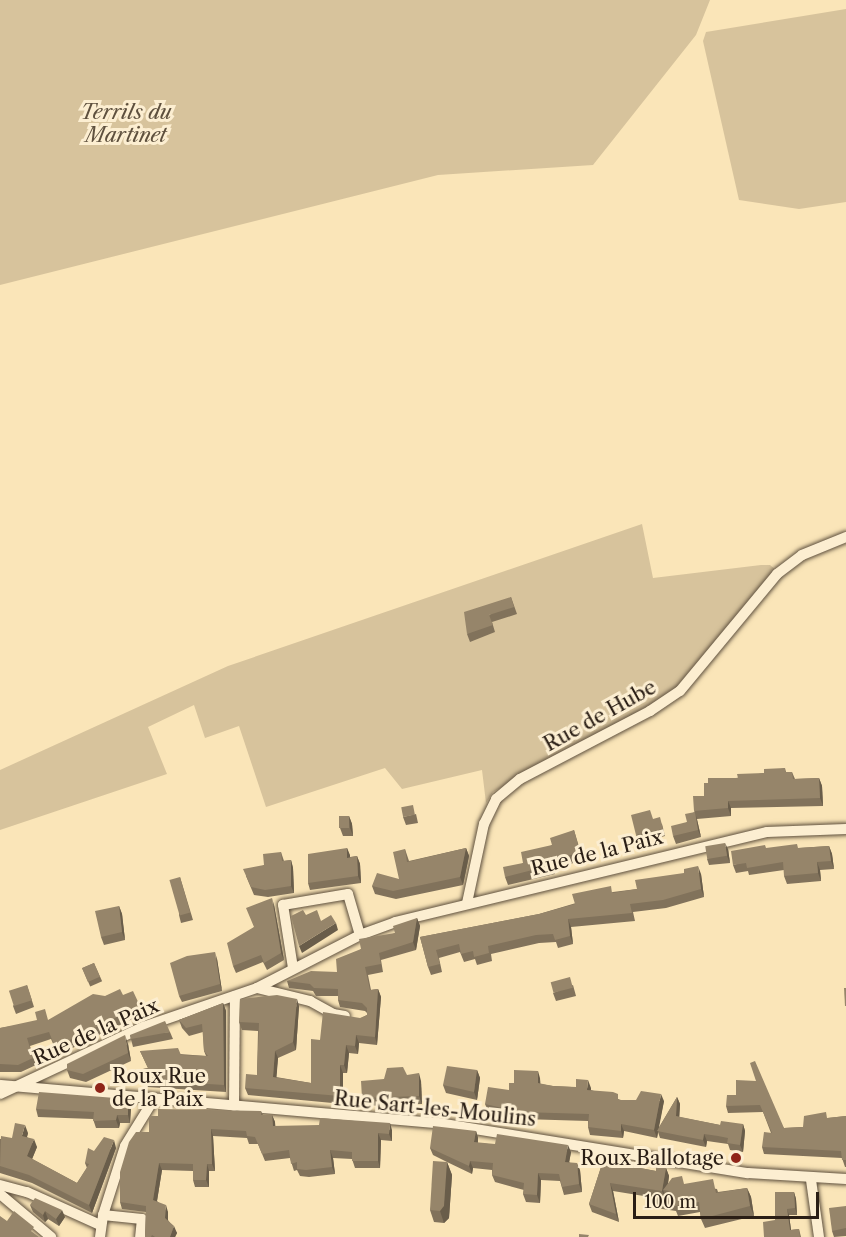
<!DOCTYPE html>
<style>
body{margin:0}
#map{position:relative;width:846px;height:1237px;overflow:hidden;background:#fae5b8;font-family:"Libre Caslon Text",serif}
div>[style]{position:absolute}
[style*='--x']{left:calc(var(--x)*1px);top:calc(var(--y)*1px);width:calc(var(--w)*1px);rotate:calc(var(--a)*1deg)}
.green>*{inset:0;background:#d7c39c}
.roads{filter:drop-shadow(0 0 2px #5e503e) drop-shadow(0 0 2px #5e503e)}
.minor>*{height:10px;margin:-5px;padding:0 5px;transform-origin:5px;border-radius:5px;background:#fceed1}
.wall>*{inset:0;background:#81725b;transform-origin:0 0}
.shaded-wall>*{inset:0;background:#695d4a}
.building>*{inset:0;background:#96856a;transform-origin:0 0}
.dots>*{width:16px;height:16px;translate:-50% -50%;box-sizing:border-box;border:3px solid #fceed1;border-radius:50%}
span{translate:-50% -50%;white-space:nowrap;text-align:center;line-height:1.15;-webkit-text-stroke:6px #fceed1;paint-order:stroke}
.park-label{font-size:20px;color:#5e503e;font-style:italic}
.street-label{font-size:20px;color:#2a1e15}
.poi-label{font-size:20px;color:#2a1e15}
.left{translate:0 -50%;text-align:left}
.right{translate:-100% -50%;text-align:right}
.scale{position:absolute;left:633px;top:1192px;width:186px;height:27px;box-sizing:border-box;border:3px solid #2a1e15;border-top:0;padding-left:8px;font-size:18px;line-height:21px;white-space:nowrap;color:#2a1e15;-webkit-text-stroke:4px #fceed1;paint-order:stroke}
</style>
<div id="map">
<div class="green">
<div style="clip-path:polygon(0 0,710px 0,696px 35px,593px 165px,438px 175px,0 285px)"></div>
<div style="clip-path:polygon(846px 9px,846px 202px,799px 209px,739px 200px,703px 41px,706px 32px)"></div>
<div style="clip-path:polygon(642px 524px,653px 578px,761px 565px,770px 565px,776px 570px,671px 693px,493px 792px,486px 803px,482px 770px,402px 789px,385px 768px,266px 807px,239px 726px,205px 738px,194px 705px,148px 727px,167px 774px,0 830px,0 770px,228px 666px)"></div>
</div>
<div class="roads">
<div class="minor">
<div style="--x:467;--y:903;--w:81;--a:-77.9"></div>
<div style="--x:484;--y:824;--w:28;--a:-64"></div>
<div style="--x:496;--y:799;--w:31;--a:-40"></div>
<div style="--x:520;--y:779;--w:147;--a:-27.6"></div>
<div style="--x:650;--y:711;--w:36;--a:-34"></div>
<div style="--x:680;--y:691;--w:152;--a:-50.3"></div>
<div style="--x:777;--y:574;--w:31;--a:-37"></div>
<div style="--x:802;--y:555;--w:48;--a:-22.2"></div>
<div style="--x:293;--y:968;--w:64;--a:-99"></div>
<div style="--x:283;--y:905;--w:66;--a:-9.6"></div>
<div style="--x:348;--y:894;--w:43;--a:73.7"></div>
<div style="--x:257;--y:988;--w:55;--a:13.8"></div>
<div style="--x:310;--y:1001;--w:26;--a:29"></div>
<div style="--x:333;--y:1014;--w:12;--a:9"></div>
<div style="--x:0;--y:1085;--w:440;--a:5"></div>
<div style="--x:438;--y:1123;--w:314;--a:9.2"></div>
<div style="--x:748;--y:1173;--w:98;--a:3.5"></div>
<div style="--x:0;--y:1094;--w:158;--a:-25.1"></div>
<div style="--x:143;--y:1027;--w:120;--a:-18.9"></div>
<div style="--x:257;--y:988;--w:116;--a:-27.2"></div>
<div style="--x:360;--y:935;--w:37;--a:-20"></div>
<div style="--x:395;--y:922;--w:383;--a:-13.6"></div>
<div style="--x:767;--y:832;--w:79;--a:-2.2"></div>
<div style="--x:234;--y:1106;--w:110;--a:-89.5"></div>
<div style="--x:811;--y:1180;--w:58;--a:82"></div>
<div style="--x:0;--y:1185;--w:28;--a:15"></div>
<div style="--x:27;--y:1192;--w:80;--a:24.3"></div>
<div style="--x:0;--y:1194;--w:67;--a:40.1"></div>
<div style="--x:103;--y:1215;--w:39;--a:6"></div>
<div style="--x:142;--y:1219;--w:18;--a:96"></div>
<div style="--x:100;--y:1237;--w:22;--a:-82"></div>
<div style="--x:103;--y:1215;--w:72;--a:-72.3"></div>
<div style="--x:125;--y:1146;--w:55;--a:-58.3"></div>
</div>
</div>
<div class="wall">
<div style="clip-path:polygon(511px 597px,517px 614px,492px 622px,495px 632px,470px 642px,467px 634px)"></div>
<div style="clip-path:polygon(785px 768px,786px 772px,792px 772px,795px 779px,819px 778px,822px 786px,823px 806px,731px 808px,731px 816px,697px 819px,701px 837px,676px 844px,673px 836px,687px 822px,694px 812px,704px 796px,708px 783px,764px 773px)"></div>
<div style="clip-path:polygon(416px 814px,418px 823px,406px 825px,403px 817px)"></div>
<div style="clip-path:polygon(349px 816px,352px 824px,353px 836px,343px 836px,340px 828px)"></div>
<div style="clip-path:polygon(653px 819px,662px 824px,665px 836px,639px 843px,636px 835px)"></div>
<div style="clip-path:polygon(574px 830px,583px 860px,554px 869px,555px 874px,508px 885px,505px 877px,523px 863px,552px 845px)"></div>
<div style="clip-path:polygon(829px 846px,832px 854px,834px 869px,820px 870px,821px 881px,787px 884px,784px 876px,784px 870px,749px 875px,748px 871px,736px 873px,733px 865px,799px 848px)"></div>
<div style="clip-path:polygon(347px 848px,350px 857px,357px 856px,360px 864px,361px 883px,310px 890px,308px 883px)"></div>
<div style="clip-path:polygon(466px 848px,469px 856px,463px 885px,396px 899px,375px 894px,372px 886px,399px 879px,405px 849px,409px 861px)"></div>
<div style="clip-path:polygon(728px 849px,730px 863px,709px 865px,707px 859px)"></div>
<div style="clip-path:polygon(281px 852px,284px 861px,291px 860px,293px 868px,294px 893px,268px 897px,254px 895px,246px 876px,264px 865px)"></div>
<div style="clip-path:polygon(701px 874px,704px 897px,666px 908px,633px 912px,635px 921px,571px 927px,573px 944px,558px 948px,556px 942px,539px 943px,491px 954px,492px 961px,477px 965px,475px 959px,464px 962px,460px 952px,439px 958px,442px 972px,431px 975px,428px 967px,420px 937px,539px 914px,613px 892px,637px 889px)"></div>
<div style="clip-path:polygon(180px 877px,193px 920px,181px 923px,179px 915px)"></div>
<div style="clip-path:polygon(274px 905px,284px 960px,267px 970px,263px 962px,236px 973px,233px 966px,254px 927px)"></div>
<div style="clip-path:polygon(119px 906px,122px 914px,125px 940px,104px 945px,101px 937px)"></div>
<div style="clip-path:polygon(417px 918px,420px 926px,416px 950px,381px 960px,383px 972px,368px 975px,371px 990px,378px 989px,381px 997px,377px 1045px,359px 1043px,358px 1054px,349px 1053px,347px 1073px,343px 1073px,343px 1104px,248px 1095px,245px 1088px,257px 1075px,258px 1031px,242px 1030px,239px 1022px,299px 1006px,296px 1050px,278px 1058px,276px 1077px,311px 1083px,320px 1040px,367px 1015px,367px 1013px,365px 1011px,340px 1007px,338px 1000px,338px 996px,316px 996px,313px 991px,289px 988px,287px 981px,337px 972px,361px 949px,395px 933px)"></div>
<div style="clip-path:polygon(217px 959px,222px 991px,182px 1002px,179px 996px)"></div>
<div style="left:94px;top:963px;width:20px;height:13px;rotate:66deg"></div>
<div style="clip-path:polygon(27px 985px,34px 1007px,16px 1014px,13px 1006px)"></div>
<div style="clip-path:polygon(573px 985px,576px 996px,556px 1001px,553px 993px)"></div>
<div style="clip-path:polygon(123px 995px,140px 1006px,143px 1014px,58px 1055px,51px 1039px,30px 1046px,36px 1065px,21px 1072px,0 1072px,0 1028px,49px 1020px,105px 996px)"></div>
<div style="clip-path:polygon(223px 1003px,226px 1011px,226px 1092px,147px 1087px,141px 1078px,138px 1070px,148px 1068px,140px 1051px,206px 1056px,204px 1051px,203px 1032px,189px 1036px,182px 1028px,179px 1020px)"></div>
<div style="clip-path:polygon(170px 1032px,173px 1039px,133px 1047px,130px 1035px)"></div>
<div style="clip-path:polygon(128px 1044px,131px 1061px,86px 1082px,70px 1078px,67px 1070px)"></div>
<div style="clip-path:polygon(477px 1070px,480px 1078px,477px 1100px,446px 1093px,443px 1085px)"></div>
<div style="clip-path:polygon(407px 1075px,421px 1081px,422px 1104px,365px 1106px,362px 1098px,384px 1079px)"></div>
<div style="clip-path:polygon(540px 1078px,540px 1084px,553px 1086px,591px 1088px,591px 1090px,621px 1100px,664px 1101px,658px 1129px,677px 1097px,680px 1104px,679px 1117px,720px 1125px,743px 1124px,745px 1131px,743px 1152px,730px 1150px,728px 1144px,707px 1141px,706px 1147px,660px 1138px,658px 1132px,657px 1138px,624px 1131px,623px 1138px,590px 1135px,588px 1127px,588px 1121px,522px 1119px,488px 1111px,485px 1104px,509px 1090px,514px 1083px)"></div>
<div style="clip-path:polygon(736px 1080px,784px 1128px,803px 1127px,828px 1118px,846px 1116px,846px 1167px,845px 1167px,842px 1158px,764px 1154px,762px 1147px,771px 1133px,763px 1112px,728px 1113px,726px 1106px,736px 1095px)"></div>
<div style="clip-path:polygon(128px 1099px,131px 1107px,130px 1123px,120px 1123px,119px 1128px,96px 1128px,93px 1119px,38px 1117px,36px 1109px)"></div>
<div style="clip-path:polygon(261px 1111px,263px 1115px,272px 1115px,275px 1122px,275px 1126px,392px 1130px,392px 1141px,381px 1140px,380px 1168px,355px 1168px,352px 1159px,333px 1158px,335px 1174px,309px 1177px,300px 1176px,297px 1170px,294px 1171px,290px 1158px,265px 1161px,258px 1144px,249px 1144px,247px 1138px,213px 1136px,215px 1171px,209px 1171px,209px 1187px,195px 1187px,193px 1180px,193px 1171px,162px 1170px,157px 1201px,168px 1212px,168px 1220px,177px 1233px,175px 1237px,145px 1237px,146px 1212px,122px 1209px,120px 1202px,149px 1132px)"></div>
<div style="clip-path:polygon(476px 1131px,478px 1138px,478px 1143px,571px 1152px,569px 1162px,580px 1170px,582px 1192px,564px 1195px,560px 1181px,541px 1180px,540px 1203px,526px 1202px,523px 1194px,524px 1190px,495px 1182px,492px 1175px,492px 1170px,473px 1168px,472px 1174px,447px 1162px,452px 1175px,449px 1218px,444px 1223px,434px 1222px,430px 1210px,447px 1162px,433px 1155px,430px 1148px)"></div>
<div style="clip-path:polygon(28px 1133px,27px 1137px,37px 1147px,32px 1159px,77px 1183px,87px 1168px,85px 1163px,94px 1151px,116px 1148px,92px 1213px,32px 1183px,0 1173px,0 1139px,12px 1138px)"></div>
<div style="clip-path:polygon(603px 1161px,656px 1171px,666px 1168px,669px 1176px,668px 1184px,685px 1184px,717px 1189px,718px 1192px,747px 1188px,751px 1197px,754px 1216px,705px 1228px,701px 1219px,700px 1212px,678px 1216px,676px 1211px,656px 1208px,653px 1199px,656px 1198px,613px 1191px,619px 1222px,592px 1212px,589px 1204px)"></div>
<div style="clip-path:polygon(794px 1192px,796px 1199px,797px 1215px,789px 1215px,791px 1230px,799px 1229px,801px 1237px,764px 1237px)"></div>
<div style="clip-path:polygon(30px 1205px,65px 1217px,59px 1226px,48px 1219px,45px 1222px,33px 1212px)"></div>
<div style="clip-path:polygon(846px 1206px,846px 1236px,834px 1237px,832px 1231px)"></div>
</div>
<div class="shaded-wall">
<div style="clip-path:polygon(819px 778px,822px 786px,823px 806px,820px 798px)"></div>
<div style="clip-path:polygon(728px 801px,731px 808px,731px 816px,728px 808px)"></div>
<div style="clip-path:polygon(695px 812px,697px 820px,701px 837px,698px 830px)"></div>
<div style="clip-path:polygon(349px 816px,352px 824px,353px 836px,350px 828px)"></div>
<div style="clip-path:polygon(725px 843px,728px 849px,730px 863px,727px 856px)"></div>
<div style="clip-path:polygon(829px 846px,832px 854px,834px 869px,831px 861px)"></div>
<div style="clip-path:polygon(347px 848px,350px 855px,350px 865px,347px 858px)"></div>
<div style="clip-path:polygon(466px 848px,469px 856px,463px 885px,460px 877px)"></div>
<div style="clip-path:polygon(357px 856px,360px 864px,361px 883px,358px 876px)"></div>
<div style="clip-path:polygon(291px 860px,293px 868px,294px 893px,291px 886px)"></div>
<div style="clip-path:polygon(817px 862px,820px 870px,821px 881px,818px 873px)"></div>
<div style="clip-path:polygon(698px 866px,701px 874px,704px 897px,701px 889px)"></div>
<div style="clip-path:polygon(272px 898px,274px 905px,284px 960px,281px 953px)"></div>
<div style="clip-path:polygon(119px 906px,122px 914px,125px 940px,122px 932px)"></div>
<div style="clip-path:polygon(417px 918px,420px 926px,416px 950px,413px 942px)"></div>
<div style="clip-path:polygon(568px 919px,571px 927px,573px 944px,570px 936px)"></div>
<div style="clip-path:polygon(336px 923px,338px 930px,302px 953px,299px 946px)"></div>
<div style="clip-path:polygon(215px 952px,217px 959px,222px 991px,220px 984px)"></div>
<div style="clip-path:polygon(378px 989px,381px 997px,377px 1045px,375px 1037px)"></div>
<div style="clip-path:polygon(297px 999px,299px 1006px,296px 1050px,293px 1042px)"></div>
<div style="clip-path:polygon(223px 1003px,226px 1011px,226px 1092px,224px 1085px)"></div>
<div style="clip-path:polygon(125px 1035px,128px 1044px,131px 1061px,128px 1053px)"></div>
<div style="clip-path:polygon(356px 1035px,359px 1043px,358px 1054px,355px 1046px)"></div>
<div style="clip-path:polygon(346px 1045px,349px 1053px,347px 1073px,344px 1065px)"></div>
<div style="clip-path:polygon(275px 1051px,278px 1058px,276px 1084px,273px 1077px)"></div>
<div style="clip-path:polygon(340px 1065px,343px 1073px,343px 1104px,340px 1096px)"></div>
<div style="clip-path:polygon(477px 1070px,480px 1078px,477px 1100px,474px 1092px)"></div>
<div style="clip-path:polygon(538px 1071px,540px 1078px,541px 1091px,538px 1083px)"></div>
<div style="clip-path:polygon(419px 1073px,421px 1081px,422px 1104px,419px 1096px)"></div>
<div style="clip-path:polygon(588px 1080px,591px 1088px,590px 1098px,587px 1090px)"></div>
<div style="clip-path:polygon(661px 1094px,664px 1101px,657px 1138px,654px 1130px)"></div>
<div style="clip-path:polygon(677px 1097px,680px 1104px,679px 1123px,676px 1116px)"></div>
<div style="clip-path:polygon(128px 1099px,131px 1107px,130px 1123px,128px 1115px)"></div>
<div style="clip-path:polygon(117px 1115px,120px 1123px,119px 1128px,116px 1120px)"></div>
<div style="clip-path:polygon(272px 1115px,275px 1122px,276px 1133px,273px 1126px)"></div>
<div style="clip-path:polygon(390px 1123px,392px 1130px,392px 1141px,389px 1134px)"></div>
<div style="clip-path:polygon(621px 1124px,624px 1131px,623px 1138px,621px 1131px)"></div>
<div style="clip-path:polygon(743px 1124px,745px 1131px,743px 1152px,740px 1145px)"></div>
<div style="clip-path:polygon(25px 1125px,28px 1133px,25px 1144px,22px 1136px)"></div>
<div style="clip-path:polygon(211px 1129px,213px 1136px,215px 1171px,212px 1164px)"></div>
<div style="clip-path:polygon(476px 1131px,478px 1138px,477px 1150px,474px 1142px)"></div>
<div style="clip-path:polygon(378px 1133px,381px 1140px,380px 1168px,378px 1161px)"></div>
<div style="clip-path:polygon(704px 1134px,707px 1141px,706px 1147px,703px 1140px)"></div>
<div style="clip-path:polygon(34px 1139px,37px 1147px,30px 1164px,27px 1156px)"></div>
<div style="clip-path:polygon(114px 1140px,116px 1148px,92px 1213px,89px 1205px)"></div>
<div style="clip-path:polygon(568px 1145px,571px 1152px,568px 1169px,565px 1162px)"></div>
<div style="clip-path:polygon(330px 1150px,333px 1158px,335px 1174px,332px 1167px)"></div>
<div style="clip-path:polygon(470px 1161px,473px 1168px,472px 1174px,469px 1166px)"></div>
<div style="clip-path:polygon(447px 1162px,452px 1175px,449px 1218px,444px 1223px,440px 1211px)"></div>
<div style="clip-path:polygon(159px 1163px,162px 1170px,156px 1207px,153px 1200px)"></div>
<div style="clip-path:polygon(577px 1163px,580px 1170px,582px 1192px,579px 1184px)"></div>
<div style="clip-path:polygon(207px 1164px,209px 1171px,209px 1187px,206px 1180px)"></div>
<div style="clip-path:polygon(666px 1168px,669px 1176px,667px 1190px,663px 1190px,666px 1197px,665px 1199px,662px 1191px)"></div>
<div style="clip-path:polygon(538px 1173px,541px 1180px,540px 1203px,537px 1195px)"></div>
<div style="clip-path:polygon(610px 1183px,613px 1191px,619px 1222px,616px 1214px)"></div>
<div style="clip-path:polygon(747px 1188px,751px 1197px,754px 1216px,750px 1206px)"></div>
<div style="clip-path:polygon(794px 1192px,796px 1199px,797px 1215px,795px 1208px)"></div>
<div style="clip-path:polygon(166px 1205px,168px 1212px,168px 1225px,165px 1218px)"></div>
<div style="clip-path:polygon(787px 1209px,789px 1215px,792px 1237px,790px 1230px)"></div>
<div style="clip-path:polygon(62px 1210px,65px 1217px,59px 1226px,56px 1219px)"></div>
<div style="clip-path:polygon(45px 1211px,48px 1219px,45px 1222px,43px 1215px)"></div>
<div style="clip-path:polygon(174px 1226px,177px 1233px,175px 1237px,170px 1237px)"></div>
</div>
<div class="building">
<div style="clip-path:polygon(511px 597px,514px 607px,489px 615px,493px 625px,467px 634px,464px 612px)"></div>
<div style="clip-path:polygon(785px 768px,785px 772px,792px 772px,793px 779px,819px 778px,820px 798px,728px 801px,728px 808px,694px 811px,693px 796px,704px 796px,704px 783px,708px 783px,708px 778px,738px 778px,737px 774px,764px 773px,764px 769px)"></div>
<div style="left:413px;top:805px;width:10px;height:12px;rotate:79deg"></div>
<div style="clip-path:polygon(650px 810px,653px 819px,660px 817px,663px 829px,636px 835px,631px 815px)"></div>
<div style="clip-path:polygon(695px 812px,698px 830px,673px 836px,671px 826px,687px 822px,685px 814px)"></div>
<div style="left:339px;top:816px;width:10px;height:12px"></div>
<div style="clip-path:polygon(574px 830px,580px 852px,551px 861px,552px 865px,505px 877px,503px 867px,523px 863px,521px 852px,552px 845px,550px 838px)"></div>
<div style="left:725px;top:843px;width:13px;height:20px;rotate:81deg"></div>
<div style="clip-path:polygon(797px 844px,798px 848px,829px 846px,831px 861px,817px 862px,818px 873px,784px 876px,783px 862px,747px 868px,746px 863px,733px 865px,731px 851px,765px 845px,766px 848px)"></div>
<div style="clip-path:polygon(347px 848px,347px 858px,357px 856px,358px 876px,308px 883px,308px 854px)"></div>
<div style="clip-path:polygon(466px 848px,460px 877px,393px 891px,372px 886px,377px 873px,399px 879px,393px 852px,405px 849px,407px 862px)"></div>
<div style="clip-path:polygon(281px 852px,282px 861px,291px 860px,291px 886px,265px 890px,251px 887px,243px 869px,264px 865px,263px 854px)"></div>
<div style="clip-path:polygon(698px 866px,701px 889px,663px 900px,630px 904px,632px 913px,568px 919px,570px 936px,555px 940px,553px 934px,536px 935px,488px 946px,489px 953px,474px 957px,473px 951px,461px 954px,459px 944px,436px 950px,440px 964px,428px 967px,420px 937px,539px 914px,575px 904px,572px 894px,611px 886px,612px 893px,637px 889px,635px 880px,684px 873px,684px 869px)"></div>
<div style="left:180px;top:877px;width:37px;height:11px;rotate:74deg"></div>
<div style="clip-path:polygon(272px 898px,281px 953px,264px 963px,261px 955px,233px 966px,227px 943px,254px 927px,246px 908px)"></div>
<div style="clip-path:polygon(119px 906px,122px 932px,101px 937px,95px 911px)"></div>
<div style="clip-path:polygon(303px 910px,306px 915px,317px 910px,321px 921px,331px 915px,336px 923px,299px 946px,291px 916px)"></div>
<div style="clip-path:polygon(417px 918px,413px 942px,379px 953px,381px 964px,365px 967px,370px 990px,378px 989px,375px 1037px,356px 1035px,355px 1046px,346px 1045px,344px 1065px,340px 1065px,340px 1096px,245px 1088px,246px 1074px,257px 1075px,259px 1023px,239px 1022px,240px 999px,277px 995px,297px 999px,293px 1042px,275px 1051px,273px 1077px,311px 1083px,311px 1039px,320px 1040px,323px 1012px,360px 1018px,367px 1015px,367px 1008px,362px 1003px,338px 1000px,338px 989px,314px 988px,310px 984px,287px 981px,311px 971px,337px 972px,336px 959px,361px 949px,359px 939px,395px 933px,393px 926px)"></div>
<div style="clip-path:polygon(215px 952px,220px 984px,179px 996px,170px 963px,187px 956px)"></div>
<div style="left:94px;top:963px;width:15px;height:13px;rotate:67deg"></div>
<div style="left:570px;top:977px;width:11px;height:20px;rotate:75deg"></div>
<div style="left:27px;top:985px;width:16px;height:19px;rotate:72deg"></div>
<div style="clip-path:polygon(844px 988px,846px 988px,846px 1006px,845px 1006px)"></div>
<div style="clip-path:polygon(120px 989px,123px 995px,133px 991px,140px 1006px,55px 1047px,49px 1032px,27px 1038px,33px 1058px,18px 1065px,0 1064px,0 1028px,37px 1020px,35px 1012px,45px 1009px,48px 1020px,93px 994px,105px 996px)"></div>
<div style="clip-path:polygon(223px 1003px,224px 1085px,144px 1080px,138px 1070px,148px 1068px,140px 1051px,178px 1048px,181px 1055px,208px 1056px,204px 1051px,202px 1024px,186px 1028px,179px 1020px)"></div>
<div style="clip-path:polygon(165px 1021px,170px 1032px,131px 1039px,130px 1035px)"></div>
<div style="clip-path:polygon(125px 1035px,128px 1053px,83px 1074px,67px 1070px,67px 1064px)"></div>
<div style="clip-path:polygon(755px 1061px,784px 1128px,803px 1127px,804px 1116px,826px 1112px,827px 1118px,846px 1116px,846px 1160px,842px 1160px,841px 1151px,762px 1147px,764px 1132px,772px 1133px,760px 1105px,726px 1106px,727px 1095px,736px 1095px,736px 1080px,756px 1081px,750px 1063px)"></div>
<div style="clip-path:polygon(447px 1066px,477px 1070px,474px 1092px,443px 1085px)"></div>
<div style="clip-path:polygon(403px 1067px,407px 1075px,419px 1073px,419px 1096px,362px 1098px,361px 1081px,384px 1079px,387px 1068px)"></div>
<div style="clip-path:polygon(514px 1070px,538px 1071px,538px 1083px,553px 1086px,576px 1087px,576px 1079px,588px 1080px,587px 1090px,613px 1092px,618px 1094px,618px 1100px,636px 1100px,641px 1091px,661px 1094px,654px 1130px,621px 1124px,621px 1131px,588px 1127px,589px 1114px,520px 1112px,485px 1104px,488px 1087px,509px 1090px,509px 1083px,514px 1083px)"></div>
<div style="clip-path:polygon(39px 1092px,128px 1099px,128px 1115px,117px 1115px,116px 1120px,93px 1121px,94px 1112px,36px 1109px)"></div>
<div style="clip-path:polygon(677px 1097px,676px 1116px,720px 1125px,721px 1121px,743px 1124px,740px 1145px,727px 1143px,728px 1138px,718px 1136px,704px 1134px,703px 1140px,657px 1131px)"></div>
<div style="clip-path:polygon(158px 1109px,261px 1111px,261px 1115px,272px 1115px,273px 1126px,319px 1125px,320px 1118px,390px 1123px,389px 1134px,378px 1133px,378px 1161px,352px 1161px,352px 1152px,330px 1150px,332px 1167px,306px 1170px,297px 1169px,297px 1162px,291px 1164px,289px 1150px,262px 1154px,255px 1137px,247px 1136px,246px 1131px,211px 1129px,212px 1164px,207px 1164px,206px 1180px,193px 1180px,193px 1164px,159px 1163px,153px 1200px,166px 1205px,165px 1218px,174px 1226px,170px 1237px,155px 1237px,152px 1235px,151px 1237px,145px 1237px,146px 1206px,120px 1202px,120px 1172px,129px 1142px,136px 1132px,149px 1132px,149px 1116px,158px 1116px)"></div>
<div style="clip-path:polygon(15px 1123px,25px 1125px,22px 1136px,34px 1139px,27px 1156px,77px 1183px,89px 1164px,85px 1163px,88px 1148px,94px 1151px,104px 1137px,114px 1140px,89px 1205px,29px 1175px,0 1166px,1px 1136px,12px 1138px)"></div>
<div style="clip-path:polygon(433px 1126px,476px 1131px,474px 1142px,495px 1144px,497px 1134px,568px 1145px,565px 1162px,577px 1163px,579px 1184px,562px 1187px,559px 1174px,538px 1173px,537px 1195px,523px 1194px,524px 1183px,492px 1175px,493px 1163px,470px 1161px,469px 1166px,430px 1148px)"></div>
<div style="clip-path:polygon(433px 1161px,447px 1162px,444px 1206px,440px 1211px,430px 1210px)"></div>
<div style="clip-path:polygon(603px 1161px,656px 1171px,656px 1167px,666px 1168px,662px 1191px,610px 1183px,616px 1214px,589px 1204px)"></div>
<div style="clip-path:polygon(682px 1176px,684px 1184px,713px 1179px,716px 1193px,747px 1188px,750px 1206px,701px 1219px,699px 1202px,675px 1206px,674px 1201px,653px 1199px,670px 1191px,663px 1190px,672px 1178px)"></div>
<div style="clip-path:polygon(775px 1192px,794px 1192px,795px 1208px,787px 1209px,790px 1230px,799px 1229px,800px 1237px,764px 1237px,763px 1222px,775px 1220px)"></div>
<div style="clip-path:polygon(35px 1198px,62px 1210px,56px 1219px,45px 1211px,43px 1215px,30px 1205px)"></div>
<div style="clip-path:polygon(846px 1206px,846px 1228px,832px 1231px,829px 1208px)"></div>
<div style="clip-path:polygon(14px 1211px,34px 1227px,31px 1231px,39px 1237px,0 1237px,0 1216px,7px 1221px)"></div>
<div style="clip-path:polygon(579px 1234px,589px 1235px,588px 1237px,579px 1237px)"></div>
</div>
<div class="dots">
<div style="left:100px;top:1088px;background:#8f2418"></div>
<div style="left:736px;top:1158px;background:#8f2418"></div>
</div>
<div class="park-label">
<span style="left:126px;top:124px">Terrils du<br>Martinet</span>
</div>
<div class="street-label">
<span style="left:600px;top:716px;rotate:-29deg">Rue de Hube</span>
<span style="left:597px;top:853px;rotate:-14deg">Rue de la Paix</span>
<span style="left:96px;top:1032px;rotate:-24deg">Rue de la Paix</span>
<span style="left:435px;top:1109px;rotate:6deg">Rue Sart-les-Moulins</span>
</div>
<div class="poi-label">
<span class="left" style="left:112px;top:1088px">Roux Rue<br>de la Paix</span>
<span class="right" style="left:724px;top:1158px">Roux Ballotage</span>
</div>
<div class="scale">100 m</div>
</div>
